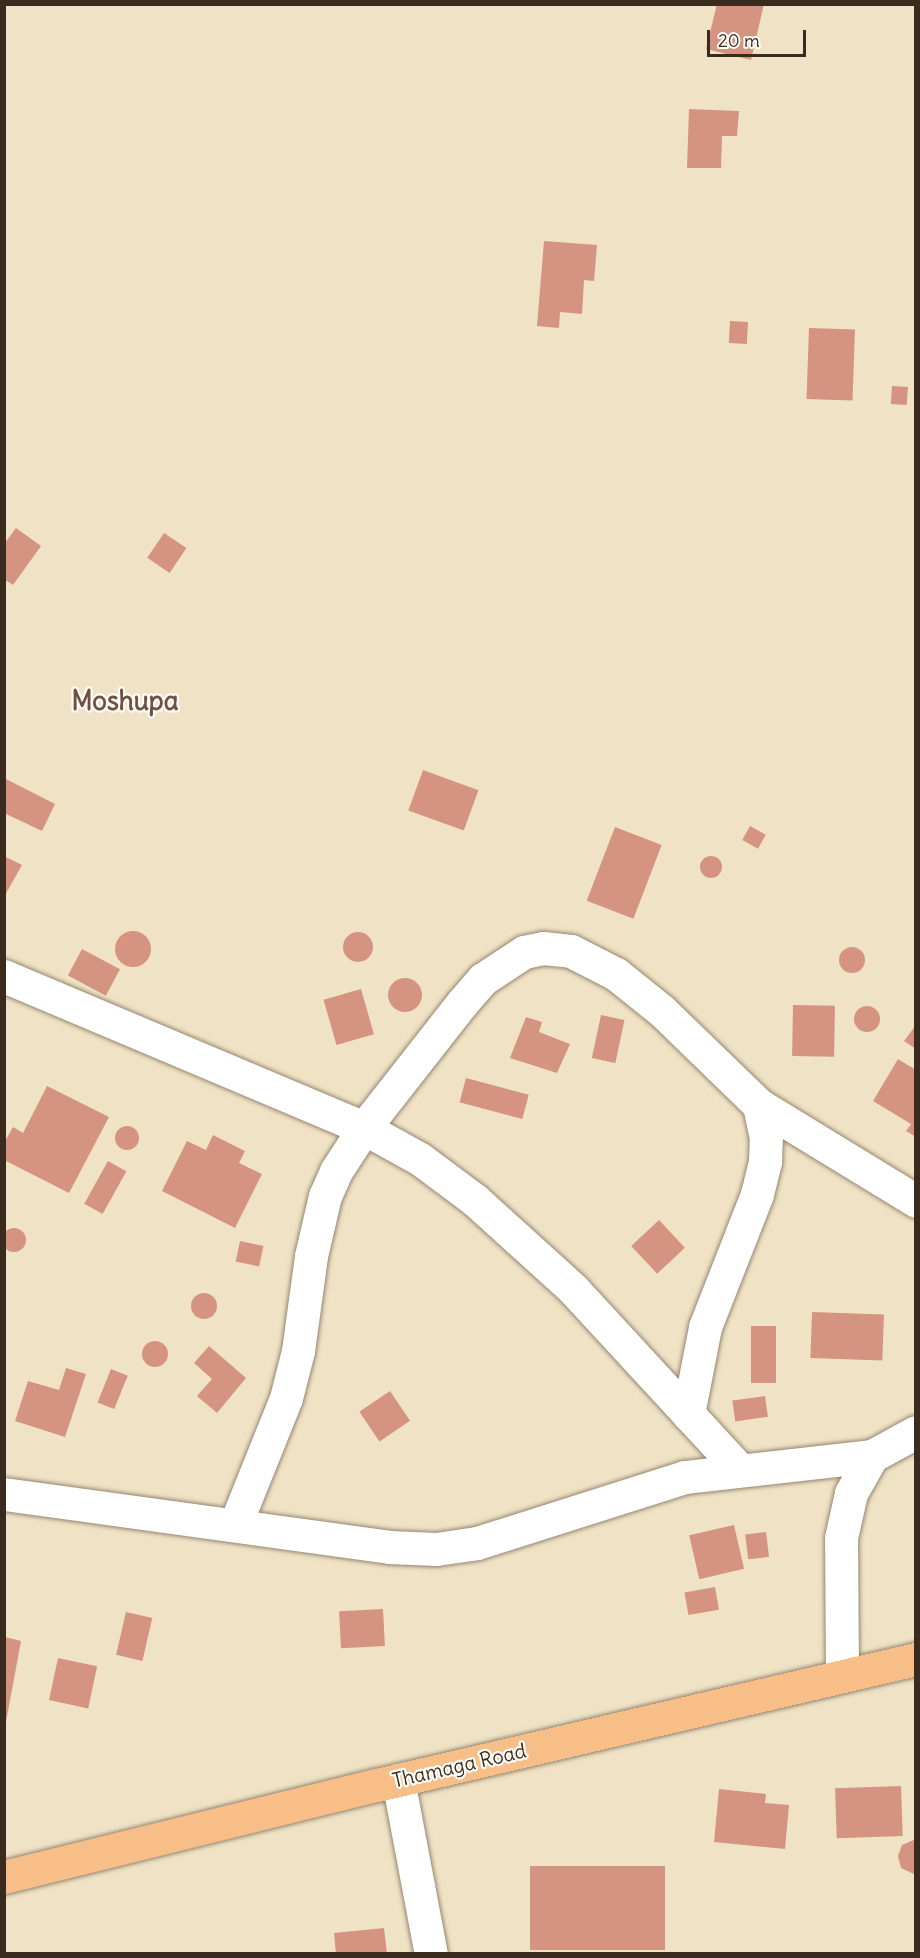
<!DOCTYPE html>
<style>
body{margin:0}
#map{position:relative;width:920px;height:1958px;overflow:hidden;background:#f0e3c5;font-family:Delius,sans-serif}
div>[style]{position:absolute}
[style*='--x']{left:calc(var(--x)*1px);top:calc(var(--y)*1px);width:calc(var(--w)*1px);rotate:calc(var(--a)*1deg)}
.building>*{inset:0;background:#d59381;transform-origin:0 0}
.round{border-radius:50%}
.roads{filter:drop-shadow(0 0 2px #968672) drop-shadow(0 0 2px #968672)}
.minor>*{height:33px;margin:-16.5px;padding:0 16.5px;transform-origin:16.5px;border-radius:16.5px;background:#fff}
.major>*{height:33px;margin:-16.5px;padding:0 16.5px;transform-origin:16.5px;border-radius:16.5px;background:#f7be87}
span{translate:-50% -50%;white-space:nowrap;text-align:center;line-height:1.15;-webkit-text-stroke:4.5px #fdfcf7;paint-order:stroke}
.street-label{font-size:20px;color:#3b2a1e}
.district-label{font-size:26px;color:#714f41;font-weight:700}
.frame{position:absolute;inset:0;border:6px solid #3b2a1e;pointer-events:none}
.scale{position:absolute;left:707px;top:30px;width:99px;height:27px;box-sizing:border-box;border:3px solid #3b2a1e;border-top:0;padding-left:8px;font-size:18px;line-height:21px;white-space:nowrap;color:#3b2a1e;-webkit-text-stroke:4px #fdfcf7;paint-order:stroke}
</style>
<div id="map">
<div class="building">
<div style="clip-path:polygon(717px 4px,764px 4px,751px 60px,706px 49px)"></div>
<div style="clip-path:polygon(689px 109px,739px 111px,737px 136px,722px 136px,721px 168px,687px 168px)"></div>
<div style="clip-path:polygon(544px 241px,597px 245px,594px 281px,584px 280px,582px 314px,560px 312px,559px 328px,537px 326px)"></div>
<div style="left:730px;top:321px;width:18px;height:22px;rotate:3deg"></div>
<div style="left:809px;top:328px;width:46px;height:71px;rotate:2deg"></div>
<div style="left:892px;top:386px;width:16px;height:18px;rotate:4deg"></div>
<div style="clip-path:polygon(16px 528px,41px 546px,13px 585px,4px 579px,4px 544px)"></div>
<div style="left:164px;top:533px;width:27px;height:30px;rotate:34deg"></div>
<div style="left:423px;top:770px;width:59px;height:43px;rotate:20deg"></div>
<div style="clip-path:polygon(4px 778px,55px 804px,42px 831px,4px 813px)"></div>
<div style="left:750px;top:826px;width:18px;height:16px;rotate:29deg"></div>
<div style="left:615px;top:827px;width:50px;height:79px;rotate:21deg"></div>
<div class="round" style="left:700px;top:856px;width:22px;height:22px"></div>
<div style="clip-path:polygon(4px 856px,22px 865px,4px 897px)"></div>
<div class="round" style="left:115px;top:931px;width:36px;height:36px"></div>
<div class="round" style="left:343px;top:932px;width:30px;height:30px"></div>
<div class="round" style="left:839px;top:947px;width:26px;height:26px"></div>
<div style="left:82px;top:949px;width:43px;height:30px;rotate:28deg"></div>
<div class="round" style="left:388px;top:978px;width:34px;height:34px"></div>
<div style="left:361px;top:989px;width:47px;height:39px;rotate:74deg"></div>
<div style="left:793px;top:1005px;width:42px;height:51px;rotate:1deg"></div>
<div class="round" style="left:854px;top:1006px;width:26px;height:26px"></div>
<div style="left:601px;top:1015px;width:24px;height:44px;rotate:12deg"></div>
<div style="clip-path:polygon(526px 1017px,542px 1022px,539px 1032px,570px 1044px,557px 1073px,510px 1058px)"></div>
<div style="clip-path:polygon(916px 1025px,916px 1049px,904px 1041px)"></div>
<div style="clip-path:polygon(898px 1059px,916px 1070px,916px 1137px,906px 1131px,911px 1124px,873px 1101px)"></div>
<div style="left:466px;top:1078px;width:65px;height:25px;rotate:15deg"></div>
<div style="clip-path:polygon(47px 1086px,109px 1117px,69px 1193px,4px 1160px,4px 1143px,13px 1127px,23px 1133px)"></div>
<div class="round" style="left:115px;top:1126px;width:24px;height:24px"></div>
<div style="clip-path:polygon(213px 1135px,245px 1151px,239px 1163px,262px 1174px,235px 1228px,162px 1191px,187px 1141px,206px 1150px)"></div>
<div style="left:108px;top:1161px;width:21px;height:49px;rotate:29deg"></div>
<div style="left:659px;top:1220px;width:38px;height:38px;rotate:47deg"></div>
<div class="round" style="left:2px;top:1228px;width:24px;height:24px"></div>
<div style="left:240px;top:1241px;width:24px;height:21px;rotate:12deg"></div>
<div class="round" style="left:191px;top:1293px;width:26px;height:26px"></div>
<div style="left:812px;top:1312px;width:72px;height:46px;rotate:2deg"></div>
<div style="left:751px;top:1326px;width:25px;height:57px"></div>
<div class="round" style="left:142px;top:1341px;width:26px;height:26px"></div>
<div style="clip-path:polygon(209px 1346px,246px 1378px,217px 1413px,197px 1396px,212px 1379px,194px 1363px)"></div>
<div style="clip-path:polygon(66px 1368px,86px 1374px,65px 1437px,15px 1421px,28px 1381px,59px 1390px)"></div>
<div style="left:111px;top:1369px;width:18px;height:36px;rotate:22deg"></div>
<div style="left:390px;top:1391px;width:36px;height:37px;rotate:56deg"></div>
<div style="left:765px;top:1396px;width:21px;height:33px;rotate:82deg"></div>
<div style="left:734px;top:1525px;width:45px;height:46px;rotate:77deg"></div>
<div style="left:766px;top:1532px;width:25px;height:21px;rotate:83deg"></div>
<div style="left:715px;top:1587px;width:23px;height:31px;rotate:80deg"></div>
<div style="left:383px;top:1609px;width:37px;height:44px;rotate:87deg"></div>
<div style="left:126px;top:1612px;width:27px;height:44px;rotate:13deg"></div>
<div style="clip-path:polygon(5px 1637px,21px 1641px,6px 1722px,5px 1722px)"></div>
<div style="left:58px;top:1658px;width:40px;height:43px;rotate:12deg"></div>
<div style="left:901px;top:1786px;width:50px;height:66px;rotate:88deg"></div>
<div style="clip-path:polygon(719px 1789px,766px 1794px,765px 1803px,789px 1805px,785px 1849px,714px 1842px)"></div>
<div style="clip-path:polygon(916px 1839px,916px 1875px,901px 1868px,898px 1856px,902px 1845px)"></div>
<div style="left:530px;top:1866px;width:135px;height:84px"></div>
<div style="clip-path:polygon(384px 1928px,387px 1954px,336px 1954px,334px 1933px)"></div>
</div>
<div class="roads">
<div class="minor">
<div style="--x:4;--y:976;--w:391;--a:22.9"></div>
<div style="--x:364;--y:1128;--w:64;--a:29"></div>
<div style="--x:420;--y:1159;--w:69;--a:36.7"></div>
<div style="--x:475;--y:1200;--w:132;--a:42.2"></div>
<div style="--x:573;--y:1289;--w:243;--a:47.3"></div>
<div style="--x:688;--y:1414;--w:89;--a:-78.9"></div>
<div style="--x:705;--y:1327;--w:143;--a:-68.6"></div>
<div style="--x:757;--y:1194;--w:33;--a:-76"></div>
<div style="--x:765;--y:1162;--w:24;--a:-88"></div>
<div style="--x:766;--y:1138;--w:34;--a:-102"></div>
<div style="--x:4;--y:1494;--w:389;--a:7.8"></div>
<div style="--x:389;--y:1547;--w:47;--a:2.4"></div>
<div style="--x:436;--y:1549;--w:41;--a:-8.3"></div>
<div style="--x:477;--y:1543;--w:218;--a:-17.6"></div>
<div style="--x:685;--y:1477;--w:188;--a:-6.4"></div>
<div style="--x:235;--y:1525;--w:137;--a:-68.1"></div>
<div style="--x:286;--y:1398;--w:49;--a:-75.7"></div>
<div style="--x:298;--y:1351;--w:96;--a:-82.2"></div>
<div style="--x:311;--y:1256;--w:62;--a:-76.9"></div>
<div style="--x:325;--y:1196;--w:27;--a:-66"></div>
<div style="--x:336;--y:1171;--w:51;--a:-56.9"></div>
<div style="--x:364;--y:1128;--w:159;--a:-51.9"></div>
<div style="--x:462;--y:1003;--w:32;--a:-49"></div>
<div style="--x:483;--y:979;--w:49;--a:-33.4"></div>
<div style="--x:524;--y:952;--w:19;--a:-12"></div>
<div style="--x:543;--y:948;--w:28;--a:6"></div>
<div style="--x:571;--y:951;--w:51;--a:27.1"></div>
<div style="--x:616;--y:974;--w:58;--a:38.7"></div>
<div style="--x:661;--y:1010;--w:136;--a:44.1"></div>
<div style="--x:759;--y:1105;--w:184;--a:31.4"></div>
<div style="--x:842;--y:1674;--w:136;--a:-90.4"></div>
<div style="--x:841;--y:1538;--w:46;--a:-77.5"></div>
<div style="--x:851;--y:1493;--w:43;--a:-60.4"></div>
<div style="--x:872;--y:1456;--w:50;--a:-28.6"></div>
<div style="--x:398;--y:1780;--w:177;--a:79.3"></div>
</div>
<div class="major">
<div style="--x:4;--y:1877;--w:384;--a:-13.9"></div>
<div style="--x:377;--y:1785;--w:554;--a:-13.16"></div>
</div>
</div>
<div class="street-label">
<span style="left:459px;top:1765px;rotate:-13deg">Thamaga Road</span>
</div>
<div class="district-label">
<span style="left:125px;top:701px">Moshupa</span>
</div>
<div class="frame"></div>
<div class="scale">20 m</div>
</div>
